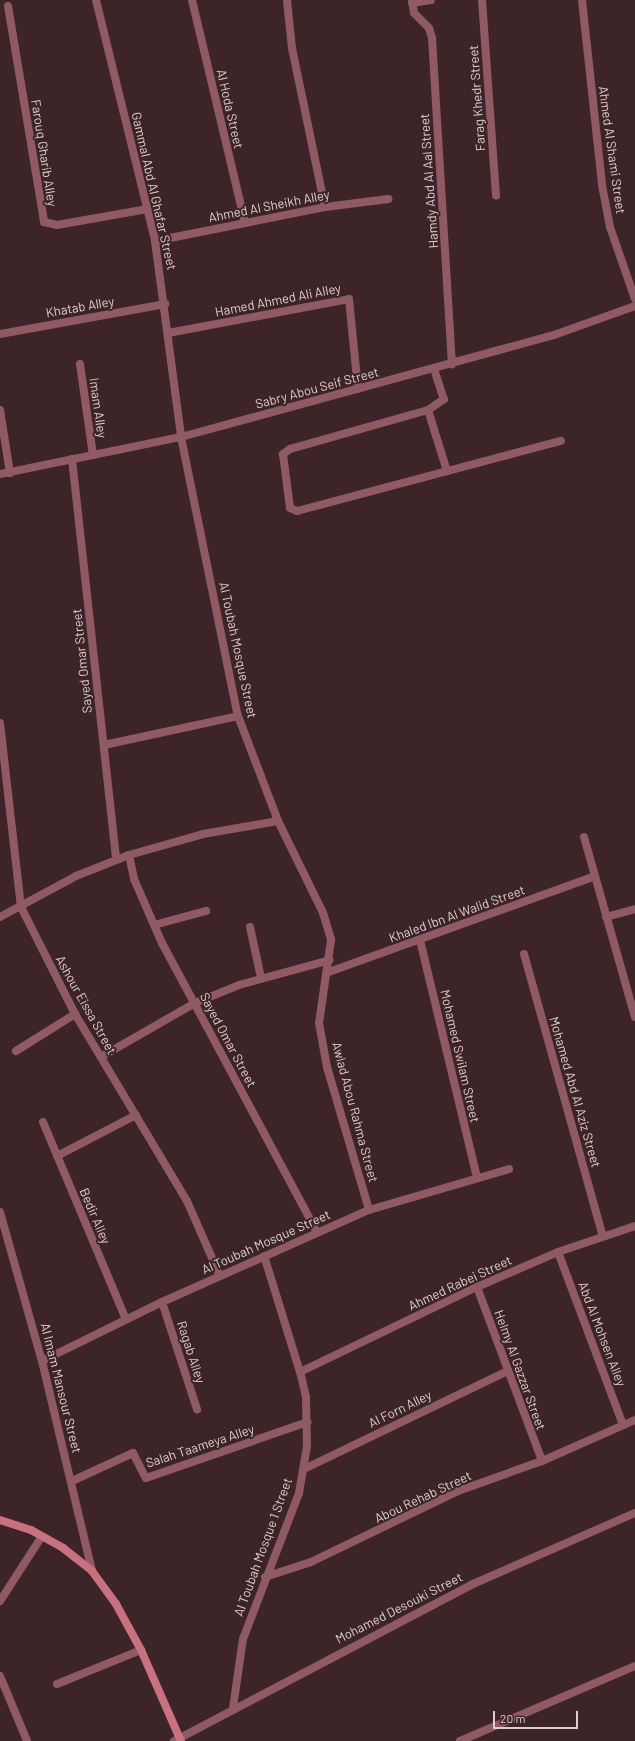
<!DOCTYPE html>
<style>
body{margin:0}
#map{position:relative;width:635px;height:1741px;overflow:hidden;background:#3d2428;font-family:Barlow,sans-serif}
div>[style]{position:absolute}
[style*='--x']{left:calc(var(--x)*1px);top:calc(var(--y)*1px);width:calc(var(--w)*1px);rotate:calc(var(--a)*1deg)}
.lane>*{height:8px;margin:-4px;padding:0 4px;transform-origin:4px;border-radius:4px;background:#905a62}
.street>*{height:8px;margin:-4px;padding:0 4px;transform-origin:4px;border-radius:4px;background:#905a62}
.secondary>*{height:8px;margin:-4px;padding:0 4px;transform-origin:4px;border-radius:4px;background:#c87280}
span{translate:-50% -50%;white-space:nowrap;text-align:center;line-height:1.15;-webkit-text-stroke:4px #3d2428;paint-order:stroke}
.street-label{font-size:13px;color:#dfced0}
.scale{position:absolute;left:493px;top:1711px;width:85px;height:18px;box-sizing:border-box;border:2px solid #dfced0;border-top:0;padding-left:5px;font-size:12px;line-height:14px;white-space:nowrap;color:#dfced0;-webkit-text-stroke:3px #3d2428;paint-order:stroke}
</style>
<div id="map">
<div class="lane">
<div style="--x:434;--y:369;--w:32;--a:72"></div>
<div style="--x:444;--y:399;--w:19;--a:145"></div>
<div style="--x:428;--y:410;--w:143;--a:164.2"></div>
<div style="--x:290;--y:449;--w:9;--a:144"></div>
<div style="--x:283;--y:454;--w:54;--a:82.6"></div>
<div style="--x:290;--y:508;--w:8;--a:23"></div>
<div style="--x:297;--y:511;--w:273;--a:-14.9"></div>
<div style="--x:428;--y:410;--w:64;--a:72.7"></div>
</div>
<div class="street">
<div style="--x:96;--y:0;--w:248;--a:76.2"></div>
<div style="--x:155;--y:241;--w:198;--a:82.4"></div>
<div style="--x:181;--y:437;--w:285;--a:78.5"></div>
<div style="--x:238;--y:716;--w:112;--a:69.1"></div>
<div style="--x:278;--y:821;--w:102;--a:63.9"></div>
<div style="--x:323;--y:913;--w:28;--a:73"></div>
<div style="--x:331;--y:940;--w:84;--a:98.2"></div>
<div style="--x:319;--y:1023;--w:45;--a:79.7"></div>
<div style="--x:327;--y:1067;--w:149;--a:73.6"></div>
<div style="--x:192;--y:0;--w:229;--a:76.6"></div>
<div style="--x:287;--y:0;--w:48;--a:84.1"></div>
<div style="--x:292;--y:48;--w:162;--a:78.3"></div>
<div style="--x:412;--y:0;--w:13;--a:81"></div>
<div style="--x:414;--y:13;--w:21;--a:45"></div>
<div style="--x:429;--y:28;--w:10;--a:73"></div>
<div style="--x:432;--y:38;--w:327;--a:86.5"></div>
<div style="--x:482;--y:0;--w:196;--a:85.9"></div>
<div style="--x:582;--y:0;--w:186;--a:83.8"></div>
<div style="--x:602;--y:185;--w:43;--a:79.2"></div>
<div style="--x:610;--y:227;--w:76;--a:70.9"></div>
<div style="--x:412;--y:3;--w:19;--a:-9"></div>
<div style="--x:8;--y:6;--w:219;--a:80.5"></div>
<div style="--x:44;--y:222;--w:13;--a:13"></div>
<div style="--x:57;--y:225;--w:92;--a:-10"></div>
<div style="--x:155;--y:241;--w:173;--a:-11.3"></div>
<div style="--x:325;--y:207;--w:64;--a:-7.1"></div>
<div style="--x:168;--y:333;--w:184;--a:-10.6"></div>
<div style="--x:349;--y:299;--w:90;--a:84.3"></div>
<div style="--x:0;--y:334;--w:168;--a:-10.3"></div>
<div style="--x:80;--y:364;--w:92;--a:81.9"></div>
<div style="--x:0;--y:410;--w:64;--a:81"></div>
<div style="--x:72;--y:459;--w:403;--a:83.7"></div>
<div style="--x:0;--y:474;--w:185;--a:-11.6"></div>
<div style="--x:181;--y:437;--w:387;--a:-15.3"></div>
<div style="--x:554;--y:335;--w:86;--a:-19.7"></div>
<div style="--x:0;--y:723;--w:185;--a:83.5"></div>
<div style="--x:21;--y:907;--w:120;--a:63.2"></div>
<div style="--x:75;--y:1014;--w:218;--a:59.1"></div>
<div style="--x:187;--y:1201;--w:82;--a:66.3"></div>
<div style="--x:104;--y:745;--w:137;--a:-12.2"></div>
<div style="--x:584;--y:837;--w:187;--a:74.2"></div>
<div style="--x:129;--y:855;--w:25;--a:78"></div>
<div style="--x:134;--y:879;--w:70;--a:66.4"></div>
<div style="--x:162;--y:943;--w:328;--a:61.8"></div>
<div style="--x:0;--y:917;--w:86;--a:-28.3"></div>
<div style="--x:76;--y:876;--w:57;--a:-21.6"></div>
<div style="--x:129;--y:855;--w:77;--a:-15.8"></div>
<div style="--x:203;--y:834;--w:76;--a:-9.8"></div>
<div style="--x:606;--y:917;--w:30;--a:-15"></div>
<div style="--x:154;--y:925;--w:54;--a:-15.1"></div>
<div style="--x:250;--y:927;--w:52;--a:77.8"></div>
<div style="--x:420;--y:940;--w:244;--a:76.5"></div>
<div style="--x:524;--y:954;--w:293;--a:74.4"></div>
<div style="--x:326;--y:973;--w:286;--a:-19.8"></div>
<div style="--x:16;--y:1051;--w:70;--a:-32.1"></div>
<div style="--x:101;--y:1057;--w:108;--a:-29.9"></div>
<div style="--x:195;--y:1003;--w:48;--a:-22.2"></div>
<div style="--x:239;--y:985;--w:94;--a:-15.4"></div>
<div style="--x:43;--y:1122;--w:214;--a:67.2"></div>
<div style="--x:57;--y:1156;--w:89;--a:-27.4"></div>
<div style="--x:0;--y:1212;--w:155;--a:74.3"></div>
<div style="--x:42;--y:1361;--w:216;--a:76.6"></div>
<div style="--x:558;--y:1252;--w:185;--a:69.4"></div>
<div style="--x:477;--y:1287;--w:186;--a:69.5"></div>
<div style="--x:162;--y:1302;--w:113;--a:71.9"></div>
<div style="--x:42;--y:1361;--w:134;--a:-26.2"></div>
<div style="--x:162;--y:1302;--w:227;--a:-24"></div>
<div style="--x:369;--y:1210;--w:146;--a:-16.3"></div>
<div style="--x:300;--y:1372;--w:196;--a:-25.7"></div>
<div style="--x:477;--y:1287;--w:88;--a:-23.4"></div>
<div style="--x:558;--y:1252;--w:81;--a:-18.7"></div>
<div style="--x:304;--y:1469;--w:224;--a:-25.7"></div>
<div style="--x:72;--y:1481;--w:67;--a:-24.7"></div>
<div style="--x:133;--y:1453;--w:28;--a:63"></div>
<div style="--x:146;--y:1478;--w:171;--a:-19.1"></div>
<div style="--x:265;--y:1577;--w:48;--a:-18.1"></div>
<div style="--x:311;--y:1562;--w:163;--a:-25.8"></div>
<div style="--x:458;--y:1491;--w:89;--a:-19.7"></div>
<div style="--x:542;--y:1461;--w:102;--a:-23.8"></div>
<div style="--x:0;--y:1601;--w:77;--a:-57.1"></div>
<div style="--x:0;--y:1676;--w:70;--a:67.4"></div>
<div style="--x:57;--y:1684;--w:91;--a:-22"></div>
<div style="--x:233;--y:1708;--w:70;--a:-81.8"></div>
<div style="--x:243;--y:1639;--w:156;--a:-69"></div>
<div style="--x:299;--y:1493;--w:48;--a:-80.3"></div>
<div style="--x:307;--y:1446;--w:49;--a:-91.2"></div>
<div style="--x:306;--y:1397;--w:26;--a:-103"></div>
<div style="--x:300;--y:1372;--w:121;--a:-107.2"></div>
<div style="--x:174;--y:1741;--w:338;--a:-27.7"></div>
<div style="--x:473;--y:1584;--w:177;--a:-23.7"></div>
<div style="--x:460;--y:1741;--w:190;--a:-23.2"></div>
</div>
<div class="secondary">
<div style="--x:0;--y:1520;--w:33;--a:18"></div>
<div style="--x:31;--y:1530;--w:37;--a:29"></div>
<div style="--x:63;--y:1548;--w:37;--a:38"></div>
<div style="--x:92;--y:1571;--w:41;--a:54"></div>
<div style="--x:116;--y:1604;--w:52;--a:61.5"></div>
<div style="--x:141;--y:1650;--w:99;--a:66.3"></div>
</div>
<div class="street-label">
<span style="left:477px;top:98px;rotate:-94deg">Farag Khedr Street</span>
<span style="left:230px;top:109px;rotate:77deg">Al Hoda Street</span>
<span style="left:612px;top:150px;rotate:82deg">Ahmed Al Shami Street</span>
<span style="left:44px;top:153px;rotate:81deg">Farouq Gharib Alley</span>
<span style="left:429px;top:181px;rotate:-94deg">Hamdy Abd Al Aal Street</span>
<span style="left:154px;top:191px;rotate:77deg">Gammal Abd Al Ghafar Street</span>
<span style="left:269px;top:206px;rotate:-11deg">Ahmed Al Sheikh Alley</span>
<span style="left:278px;top:300px;rotate:-11deg">Hamed Ahmed Ali Alley</span>
<span style="left:80px;top:307px;rotate:-10deg">Khatab Alley</span>
<span style="left:317px;top:388px;rotate:-15deg">Sabry Abou Seif Street</span>
<span style="left:98px;top:408px;rotate:82deg">Imam Alley</span>
<span style="left:238px;top:650px;rotate:78deg">Al Toubah Mosque Street</span>
<span style="left:82px;top:661px;rotate:-96deg">Sayed Omar Street</span>
<span style="left:457px;top:914px;rotate:-20deg">Khaled Ibn Al Walid Street</span>
<span style="left:86px;top:1005px;rotate:61deg">Ashour Eissa Street</span>
<span style="left:228px;top:1040px;rotate:62deg">Sayed Omar Street</span>
<span style="left:460px;top:1056px;rotate:77deg">Mohamed Swilam Street</span>
<span style="left:575px;top:1092px;rotate:74deg">Mohamed Abd Al Aziz Street</span>
<span style="left:355px;top:1112px;rotate:75deg">Awlad Abou Rahma Street</span>
<span style="left:95px;top:1216px;rotate:67deg">Bedir Alley</span>
<span style="left:266px;top:1242px;rotate:-24deg">Al Toubah Mosque Street</span>
<span style="left:460px;top:1283px;rotate:-25deg">Ahmed Rabei Street</span>
<span style="left:602px;top:1334px;rotate:69deg">Abd Al Mohsen Alley</span>
<span style="left:191px;top:1352px;rotate:72deg">Ragab Alley</span>
<span style="left:520px;top:1370px;rotate:70deg">Helmy Al Gazzar Street</span>
<span style="left:61px;top:1388px;rotate:76deg">Al Imam Mansour Street</span>
<span style="left:400px;top:1409px;rotate:-26deg">Al Forn Alley</span>
<span style="left:200px;top:1446px;rotate:-18deg">Salah Taameya Alley</span>
<span style="left:423px;top:1497px;rotate:-25deg">Abou Rehab Street</span>
<span style="left:263px;top:1547px;rotate:-70deg">Al Toubah Mosque 1 Street</span>
<span style="left:399px;top:1608px;rotate:-27deg">Mohamed Desouki Street</span>
</div>
<div class="scale">20 m</div>
</div>
